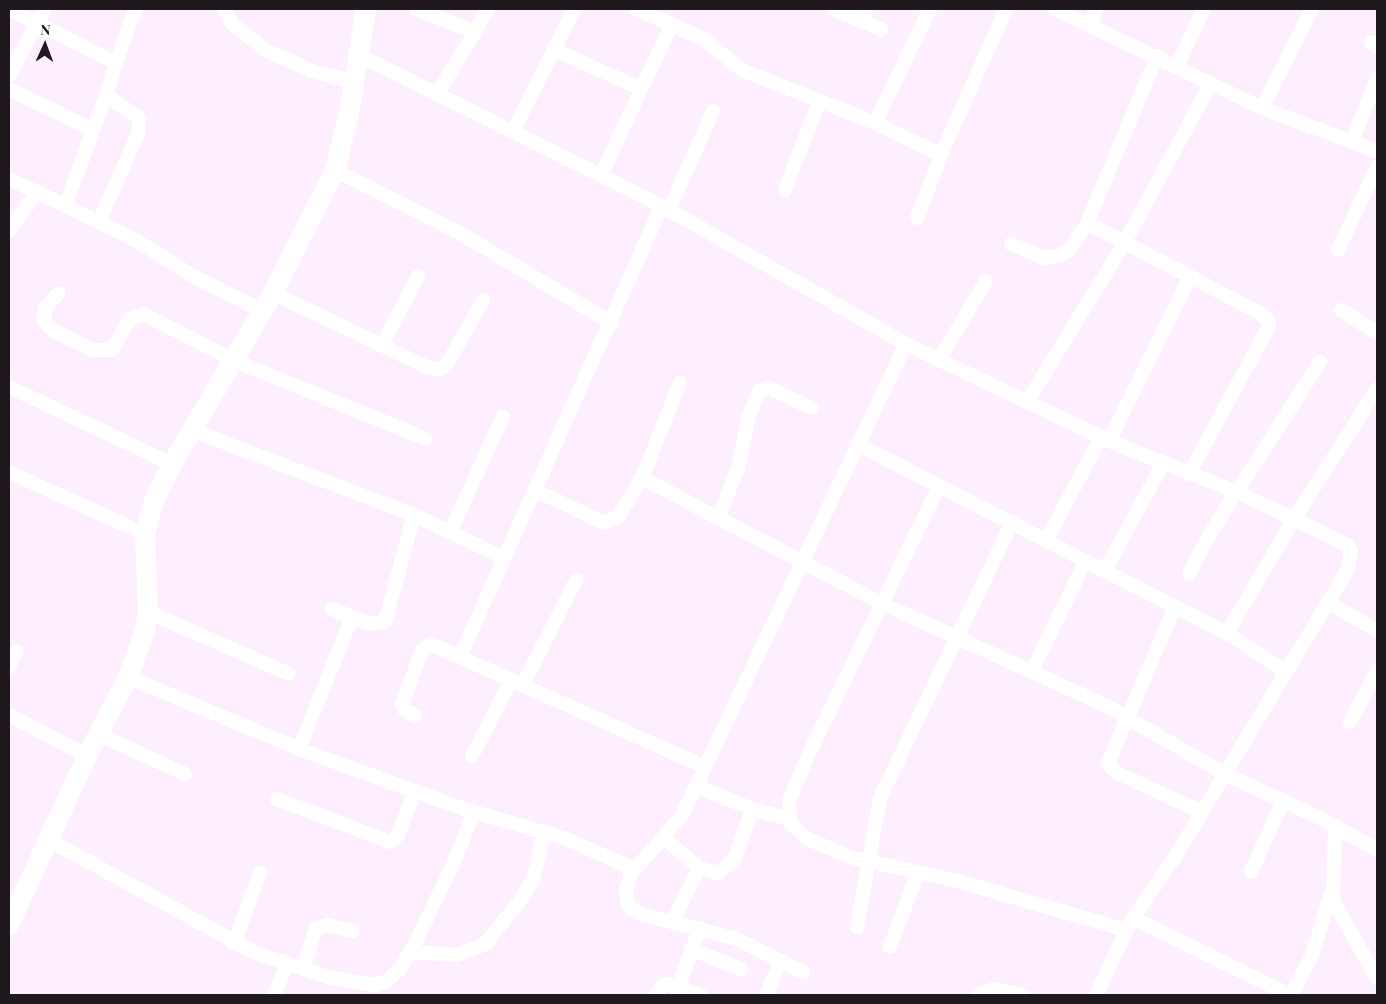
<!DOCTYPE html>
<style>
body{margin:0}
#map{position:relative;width:1386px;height:1004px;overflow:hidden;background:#feeffe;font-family:"Playfair Display",serif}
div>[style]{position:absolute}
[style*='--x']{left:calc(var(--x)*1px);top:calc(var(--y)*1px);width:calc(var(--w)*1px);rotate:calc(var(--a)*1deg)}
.street>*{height:14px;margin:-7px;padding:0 7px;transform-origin:7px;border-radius:7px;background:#fff}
.secondary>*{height:20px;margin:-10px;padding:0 10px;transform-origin:10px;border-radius:10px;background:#fff}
span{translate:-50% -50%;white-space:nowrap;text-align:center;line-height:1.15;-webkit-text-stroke:5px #fff;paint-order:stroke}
.frame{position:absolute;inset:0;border:10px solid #1f191f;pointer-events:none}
.north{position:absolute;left:20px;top:20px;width:50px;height:50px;-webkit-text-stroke:4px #fff;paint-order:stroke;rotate:2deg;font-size:14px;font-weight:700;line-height:20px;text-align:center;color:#1f191f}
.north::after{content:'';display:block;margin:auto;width:18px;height:22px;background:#1f191f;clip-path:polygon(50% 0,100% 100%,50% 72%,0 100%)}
</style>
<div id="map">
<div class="street">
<div style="--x:45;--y:9;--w:16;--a:120"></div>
<div style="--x:37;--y:23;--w:89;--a:26.9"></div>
<div style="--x:116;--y:63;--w:34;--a:107"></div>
<div style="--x:106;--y:95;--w:40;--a:34.9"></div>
<div style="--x:139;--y:118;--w:14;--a:90"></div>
<div style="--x:139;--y:132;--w:98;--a:114.2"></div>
<div style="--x:224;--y:9;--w:17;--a:62"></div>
<div style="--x:232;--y:24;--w:42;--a:38.2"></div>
<div style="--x:265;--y:50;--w:51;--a:24.1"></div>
<div style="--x:312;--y:71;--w:44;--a:14.3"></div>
<div style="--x:416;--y:9;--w:63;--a:21.3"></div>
<div style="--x:475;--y:32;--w:73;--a:121.5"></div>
<div style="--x:636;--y:9;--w:74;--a:23.8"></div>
<div style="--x:704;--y:39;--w:49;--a:39.2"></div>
<div style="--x:742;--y:70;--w:143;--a:21.7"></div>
<div style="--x:875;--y:123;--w:73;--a:25.9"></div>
<div style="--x:941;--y:155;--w:160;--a:-66"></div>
<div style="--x:834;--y:9;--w:52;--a:23.6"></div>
<div style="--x:1055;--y:9;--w:229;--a:25.6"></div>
<div style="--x:1262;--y:108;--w:123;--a:20.5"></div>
<div style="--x:861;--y:21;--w:13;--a:-67"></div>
<div style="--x:1091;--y:23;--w:15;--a:-67"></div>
<div style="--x:475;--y:32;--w:26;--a:-62"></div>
<div style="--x:1371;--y:42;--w:8;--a:40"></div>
<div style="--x:553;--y:49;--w:97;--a:24.4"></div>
<div style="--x:359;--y:55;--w:339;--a:26.5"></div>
<div style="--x:1157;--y:56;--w:181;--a:112.7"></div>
<div style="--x:1087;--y:223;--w:193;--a:27.5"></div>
<div style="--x:1258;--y:312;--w:11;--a:38"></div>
<div style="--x:1267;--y:319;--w:7;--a:74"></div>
<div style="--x:1269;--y:326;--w:168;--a:118.4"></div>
<div style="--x:116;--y:63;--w:57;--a:-70.6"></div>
<div style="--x:1177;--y:66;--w:63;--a:-64.7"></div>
<div style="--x:9;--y:76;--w:60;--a:-62.2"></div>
<div style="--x:37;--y:23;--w:31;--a:-153"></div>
<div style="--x:9;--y:89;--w:93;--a:26"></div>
<div style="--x:1262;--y:108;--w:111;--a:-63.2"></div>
<div style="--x:875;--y:123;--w:127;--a:-64.2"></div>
<div style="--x:513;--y:131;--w:136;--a:-63.4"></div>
<div style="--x:1352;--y:141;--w:67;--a:-68"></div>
<div style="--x:335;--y:170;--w:138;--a:26.8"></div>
<div style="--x:458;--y:232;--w:179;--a:30.6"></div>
<div style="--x:601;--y:175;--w:167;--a:-64.8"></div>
<div style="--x:9;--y:179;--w:31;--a:25"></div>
<div style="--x:785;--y:190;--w:95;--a:-69.1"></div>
<div style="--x:66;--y:204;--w:116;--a:-69.8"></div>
<div style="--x:669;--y:210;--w:108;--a:-66"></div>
<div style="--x:917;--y:218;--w:67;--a:-69.1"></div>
<div style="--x:9;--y:231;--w:48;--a:-54.3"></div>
<div style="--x:37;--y:192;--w:111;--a:26.1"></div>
<div style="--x:137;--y:241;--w:72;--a:31.9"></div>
<div style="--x:198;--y:279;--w:72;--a:26.2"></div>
<div style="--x:1011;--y:244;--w:36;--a:23"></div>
<div style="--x:1044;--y:258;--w:15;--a:-8"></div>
<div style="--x:1059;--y:256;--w:12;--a:-31"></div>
<div style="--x:1069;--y:250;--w:32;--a:-56"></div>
<div style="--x:1338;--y:250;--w:92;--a:-64.8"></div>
<div style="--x:59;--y:293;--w:21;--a:133"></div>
<div style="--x:45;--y:308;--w:13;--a:94"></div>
<div style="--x:44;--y:321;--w:14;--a:45"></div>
<div style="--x:54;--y:331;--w:43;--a:26"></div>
<div style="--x:93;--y:350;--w:19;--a:0"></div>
<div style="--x:112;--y:350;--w:36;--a:-60"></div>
<div style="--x:130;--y:319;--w:15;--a:-20"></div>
<div style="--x:144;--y:314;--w:102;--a:27.3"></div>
<div style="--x:235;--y:361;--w:206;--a:22.2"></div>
<div style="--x:273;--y:293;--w:173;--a:25.7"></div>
<div style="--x:429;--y:368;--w:11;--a:5"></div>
<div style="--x:440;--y:369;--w:9;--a:-36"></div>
<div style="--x:447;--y:364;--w:73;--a:-60.3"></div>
<div style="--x:1341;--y:310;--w:43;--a:32.6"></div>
<div style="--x:382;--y:345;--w:78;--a:-62.4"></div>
<div style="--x:939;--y:360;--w:92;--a:-59.3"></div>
<div style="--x:9;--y:387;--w:180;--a:25.3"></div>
<div style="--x:1027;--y:402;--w:188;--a:-58.5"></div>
<div style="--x:1125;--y:242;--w:181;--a:-61.6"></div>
<div style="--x:194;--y:431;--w:235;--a:20.9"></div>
<div style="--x:414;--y:515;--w:98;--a:25.5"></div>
<div style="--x:1109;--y:441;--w:183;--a:-63.7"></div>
<div style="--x:857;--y:444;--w:415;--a:27.1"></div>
<div style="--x:1227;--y:633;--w:71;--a:33.5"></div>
<div style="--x:9;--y:472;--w:149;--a:24.5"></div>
<div style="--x:642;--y:478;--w:102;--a:-68.2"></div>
<div style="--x:939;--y:486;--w:302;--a:115.9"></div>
<div style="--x:807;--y:758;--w:47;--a:112.7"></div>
<div style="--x:789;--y:801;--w:22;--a:87"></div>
<div style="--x:790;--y:823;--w:22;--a:43"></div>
<div style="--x:806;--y:838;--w:47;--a:23.8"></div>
<div style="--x:849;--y:857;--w:107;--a:12.4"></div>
<div style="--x:954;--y:880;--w:179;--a:16.2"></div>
<div style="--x:537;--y:491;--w:74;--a:25.5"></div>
<div style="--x:604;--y:523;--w:17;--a:-25"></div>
<div style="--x:619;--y:516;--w:44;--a:-58.8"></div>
<div style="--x:642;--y:478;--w:270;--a:27.6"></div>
<div style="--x:881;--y:603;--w:246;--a:24.5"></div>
<div style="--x:1105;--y:705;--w:138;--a:29.9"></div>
<div style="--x:1225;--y:774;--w:97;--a:121.1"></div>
<div style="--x:1175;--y:857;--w:74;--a:124.5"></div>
<div style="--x:1133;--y:918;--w:175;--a:26.1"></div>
<div style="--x:718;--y:519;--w:55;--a:-68.6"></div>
<div style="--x:738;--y:468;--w:53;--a:-78.1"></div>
<div style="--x:749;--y:416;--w:27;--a:-68"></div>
<div style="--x:759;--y:391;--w:10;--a:-17"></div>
<div style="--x:769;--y:388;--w:47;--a:24.9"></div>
<div style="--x:450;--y:532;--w:127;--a:-65.3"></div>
<div style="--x:1046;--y:541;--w:118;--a:-62.1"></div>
<div style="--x:1104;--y:572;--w:123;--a:-61.4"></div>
<div style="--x:1189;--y:574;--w:47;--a:-62.4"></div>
<div style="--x:1211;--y:532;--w:202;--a:-57.3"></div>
<div style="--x:1328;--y:602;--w:57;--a:30.6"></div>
<div style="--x:1175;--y:607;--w:170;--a:113.2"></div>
<div style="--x:1108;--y:763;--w:13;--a:48"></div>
<div style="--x:1117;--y:773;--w:94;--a:24.6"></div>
<div style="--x:332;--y:609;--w:41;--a:21.5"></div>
<div style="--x:370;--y:624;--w:15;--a:-8"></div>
<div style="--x:385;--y:622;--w:111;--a:-74.8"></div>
<div style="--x:148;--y:612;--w:154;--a:23.7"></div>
<div style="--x:1227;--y:633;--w:132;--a:-59.6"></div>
<div style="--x:1294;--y:519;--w:59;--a:26.1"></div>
<div style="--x:1347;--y:545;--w:7;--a:56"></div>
<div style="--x:1351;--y:551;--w:18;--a:99"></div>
<div style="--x:1348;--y:569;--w:239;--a:121"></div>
<div style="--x:1225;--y:774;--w:102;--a:24.8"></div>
<div style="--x:1318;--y:817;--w:68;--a:29.2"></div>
<div style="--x:460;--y:657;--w:494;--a:-65.9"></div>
<div style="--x:662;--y:206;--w:280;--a:29.5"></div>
<div style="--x:906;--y:344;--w:225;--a:25.5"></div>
<div style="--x:1109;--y:441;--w:138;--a:21.7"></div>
<div style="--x:1237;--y:492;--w:63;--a:25.3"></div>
<div style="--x:1294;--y:519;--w:154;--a:-57.4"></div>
<div style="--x:9;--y:667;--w:17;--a:-65"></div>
<div style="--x:1033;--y:669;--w:119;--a:-64.1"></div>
<div style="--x:128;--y:677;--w:186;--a:22.8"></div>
<div style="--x:299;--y:749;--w:176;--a:20"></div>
<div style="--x:464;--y:809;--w:104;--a:16.2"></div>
<div style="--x:564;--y:838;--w:77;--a:23.9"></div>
<div style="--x:523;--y:685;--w:118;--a:-63.2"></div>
<div style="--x:9;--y:715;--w:88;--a:27.7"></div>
<div style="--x:415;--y:716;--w:13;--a:-148"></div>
<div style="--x:404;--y:709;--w:5;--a:-112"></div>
<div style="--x:402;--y:704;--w:58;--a:-69.7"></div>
<div style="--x:422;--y:650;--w:11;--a:-34"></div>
<div style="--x:431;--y:644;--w:300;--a:24.2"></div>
<div style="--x:705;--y:767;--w:468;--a:-64.6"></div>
<div style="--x:1350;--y:722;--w:58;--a:-62.1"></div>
<div style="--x:98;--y:734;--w:96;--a:24.7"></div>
<div style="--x:299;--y:749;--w:142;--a:-68.1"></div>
<div style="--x:472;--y:756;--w:85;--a:-62.8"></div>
<div style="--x:705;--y:767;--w:55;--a:115.6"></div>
<div style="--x:681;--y:817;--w:77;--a:131.3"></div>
<div style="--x:630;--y:875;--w:16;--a:105"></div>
<div style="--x:626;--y:890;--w:16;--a:83"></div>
<div style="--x:628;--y:906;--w:14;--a:34"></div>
<div style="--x:640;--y:914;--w:100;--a:14.5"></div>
<div style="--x:737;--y:939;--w:74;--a:26.6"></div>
<div style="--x:696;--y:786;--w:61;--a:22.3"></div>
<div style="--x:752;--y:809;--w:38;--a:15"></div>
<div style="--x:277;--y:799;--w:121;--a:20.8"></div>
<div style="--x:390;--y:842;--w:11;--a:-41"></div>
<div style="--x:398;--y:835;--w:47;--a:-68.9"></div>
<div style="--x:1335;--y:826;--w:75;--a:91.5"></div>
<div style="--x:1333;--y:901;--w:89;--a:60.3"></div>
<div style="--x:664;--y:838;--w:46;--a:40.6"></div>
<div style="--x:699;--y:868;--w:20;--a:15"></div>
<div style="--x:718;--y:873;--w:21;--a:-39"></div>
<div style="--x:734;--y:860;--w:54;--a:-70.6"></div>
<div style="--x:49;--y:840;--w:235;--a:28.7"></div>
<div style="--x:255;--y:953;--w:77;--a:18.2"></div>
<div style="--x:328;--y:977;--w:48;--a:9.7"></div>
<div style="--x:375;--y:985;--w:13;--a:-18"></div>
<div style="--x:387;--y:981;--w:18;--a:-43"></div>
<div style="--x:400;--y:969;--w:32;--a:-60"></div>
<div style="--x:416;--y:941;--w:80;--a:-64.1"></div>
<div style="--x:451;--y:869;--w:61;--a:-68"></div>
<div style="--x:1251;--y:872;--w:78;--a:-65.7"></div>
<div style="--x:673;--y:921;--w:59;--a:-63.9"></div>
<div style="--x:857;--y:927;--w:131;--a:-79.9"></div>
<div style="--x:880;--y:798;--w:306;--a:-64.4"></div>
<div style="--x:234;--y:943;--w:75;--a:-69.6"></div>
<div style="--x:890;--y:947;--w:80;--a:-69.5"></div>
<div style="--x:691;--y:949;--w:54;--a:21.8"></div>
<div style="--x:410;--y:952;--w:47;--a:3.7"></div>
<div style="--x:457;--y:955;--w:30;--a:-21"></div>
<div style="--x:485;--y:944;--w:54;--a:-51"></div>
<div style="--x:519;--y:902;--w:26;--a:-58"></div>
<div style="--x:533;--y:880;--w:48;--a:-76.8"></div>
<div style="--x:303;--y:969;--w:43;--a:-72.4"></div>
<div style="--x:316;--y:928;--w:11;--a:-15"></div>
<div style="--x:327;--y:925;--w:26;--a:13"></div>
<div style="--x:678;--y:987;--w:63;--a:-69.6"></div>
<div style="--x:274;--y:995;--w:33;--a:-67"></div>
<div style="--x:656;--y:995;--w:11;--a:-56"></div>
<div style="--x:662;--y:986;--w:5;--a:-22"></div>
<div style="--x:667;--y:984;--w:36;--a:18"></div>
<div style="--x:766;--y:995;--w:37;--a:-66"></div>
<div style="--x:977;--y:995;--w:18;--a:-19"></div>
<div style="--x:994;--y:989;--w:30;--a:12"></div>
<div style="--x:1096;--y:995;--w:80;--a:-64.7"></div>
<div style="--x:1291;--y:995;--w:44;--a:-61.7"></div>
<div style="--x:1312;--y:956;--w:66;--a:-73.2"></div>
</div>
<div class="secondary">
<div style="--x:9;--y:925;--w:186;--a:-65.2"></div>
<div style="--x:87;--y:756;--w:89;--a:-62.6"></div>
<div style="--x:128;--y:677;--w:49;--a:-69.7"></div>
<div style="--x:145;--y:631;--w:19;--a:-81"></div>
<div style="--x:148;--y:612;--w:78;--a:-92.2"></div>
<div style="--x:145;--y:534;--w:34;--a:-75"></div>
<div style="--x:154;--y:501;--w:41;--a:-64.1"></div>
<div style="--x:172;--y:464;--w:199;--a:-59.4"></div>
<div style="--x:273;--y:293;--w:138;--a:-63.2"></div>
<div style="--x:335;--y:170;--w:64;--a:-76.4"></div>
<div style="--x:350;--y:108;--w:100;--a:-80.8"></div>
</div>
<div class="frame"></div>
<div class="north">N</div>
</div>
